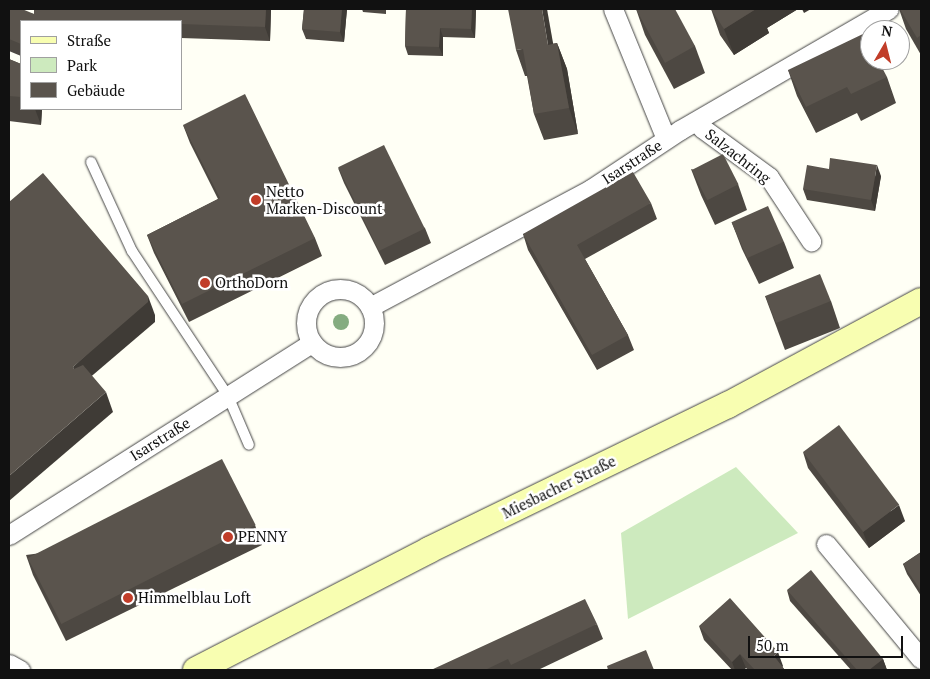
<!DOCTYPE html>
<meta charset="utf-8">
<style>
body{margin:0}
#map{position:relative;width:930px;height:679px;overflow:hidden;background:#fffff5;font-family:"PT Serif",serif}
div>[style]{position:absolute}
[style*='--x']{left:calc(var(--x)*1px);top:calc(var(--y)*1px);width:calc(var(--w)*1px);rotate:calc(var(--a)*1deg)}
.green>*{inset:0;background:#cdeabe}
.roads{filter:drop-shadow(0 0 1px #444) drop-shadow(0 0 1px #444)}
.service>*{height:10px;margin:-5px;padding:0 5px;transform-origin:5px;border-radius:5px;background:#fff}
.minor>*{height:19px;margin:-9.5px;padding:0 9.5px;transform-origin:9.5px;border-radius:9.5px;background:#fff}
.minor>.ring{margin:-9.5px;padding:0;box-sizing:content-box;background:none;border:19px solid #fff;border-radius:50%}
.secondary>*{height:26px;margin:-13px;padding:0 13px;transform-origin:13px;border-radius:13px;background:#f8feb1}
.trees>*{width:16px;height:16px;margin:-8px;border-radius:50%;background:#85ac80}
.wall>*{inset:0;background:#4d4842}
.shaded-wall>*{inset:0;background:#3f3b36}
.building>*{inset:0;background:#5a544d;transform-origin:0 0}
.dots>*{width:14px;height:14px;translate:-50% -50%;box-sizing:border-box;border:2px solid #fff;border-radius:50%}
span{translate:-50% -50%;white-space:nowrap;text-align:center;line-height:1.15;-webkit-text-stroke:5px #fff;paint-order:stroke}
.street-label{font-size:15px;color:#111}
.poi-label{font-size:15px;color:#111}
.left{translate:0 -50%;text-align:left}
.frame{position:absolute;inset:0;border:10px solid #111;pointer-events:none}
.legend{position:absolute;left:20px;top:20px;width:162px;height:90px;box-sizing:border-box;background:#fff;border:1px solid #a0a0a0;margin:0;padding:6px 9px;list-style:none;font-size:15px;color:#111}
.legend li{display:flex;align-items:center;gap:10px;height:25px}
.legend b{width:25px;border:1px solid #a0a0a0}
.north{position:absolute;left:860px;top:20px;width:50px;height:50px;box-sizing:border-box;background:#fff;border:1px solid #a0a0a0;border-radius:50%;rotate:8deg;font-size:14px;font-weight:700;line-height:20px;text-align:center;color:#111}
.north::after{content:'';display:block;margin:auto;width:18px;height:22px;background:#c13d29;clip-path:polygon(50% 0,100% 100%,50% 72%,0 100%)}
.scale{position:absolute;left:748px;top:636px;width:155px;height:22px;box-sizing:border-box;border:2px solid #111;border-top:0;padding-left:6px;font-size:15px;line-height:18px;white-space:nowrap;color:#111;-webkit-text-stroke:4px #fff;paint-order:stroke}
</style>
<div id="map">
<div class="green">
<div style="clip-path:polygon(736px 467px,798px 533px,628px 619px,621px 533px)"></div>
</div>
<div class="roads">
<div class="service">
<div style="--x:91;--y:162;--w:98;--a:65.3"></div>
<div style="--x:132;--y:251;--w:174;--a:56.5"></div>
<div style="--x:228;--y:396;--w:53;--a:66.8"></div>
</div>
<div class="minor">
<div style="--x:613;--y:9;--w:140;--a:67.8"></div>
<div style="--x:697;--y:121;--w:9;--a:54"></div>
<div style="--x:702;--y:128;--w:83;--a:36.2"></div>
<div style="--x:769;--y:177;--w:77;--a:56.7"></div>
<div class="ring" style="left:306px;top:289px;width:49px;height:49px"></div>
<div style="--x:370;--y:307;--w:251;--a:-28.1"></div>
<div style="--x:591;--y:189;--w:107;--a:-33.5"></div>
<div style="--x:680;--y:130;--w:241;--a:-30.1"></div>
<div style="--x:9;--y:535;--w:359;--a:-32.4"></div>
<div style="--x:826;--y:544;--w:149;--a:50.4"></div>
<div style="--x:9;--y:664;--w:13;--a:29"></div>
</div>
<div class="secondary">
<div style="--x:196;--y:670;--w:262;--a:-27.2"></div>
<div style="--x:429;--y:550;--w:332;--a:-25.9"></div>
<div style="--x:728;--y:405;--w:219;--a:-28.3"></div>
</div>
</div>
<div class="trees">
<div style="left:341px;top:322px"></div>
</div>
<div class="wall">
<div style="clip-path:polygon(9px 9px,34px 14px,34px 9px,271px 9px,270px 41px,181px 38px,181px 21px,21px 21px,21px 56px,9px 51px)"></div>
<div style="clip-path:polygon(304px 9px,347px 9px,344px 42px,306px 39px,302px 29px)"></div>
<div style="clip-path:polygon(362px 9px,386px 9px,386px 14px,363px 12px)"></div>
<div style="clip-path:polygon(406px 9px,476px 9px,475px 38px,443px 37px,443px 56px,408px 55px,405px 46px)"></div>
<div style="clip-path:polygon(636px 9px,695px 46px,705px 73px,674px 89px,645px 35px)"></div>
<div style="clip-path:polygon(711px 9px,798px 9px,767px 28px,769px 33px,734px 55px,720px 35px)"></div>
<div style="clip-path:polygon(899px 9px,921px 9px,921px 55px,906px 29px)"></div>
<div style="clip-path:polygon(557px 43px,567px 69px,578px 134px,544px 140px,534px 114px,527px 76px,525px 76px,516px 50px)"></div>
<div style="clip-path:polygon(9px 59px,21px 64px,21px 109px,42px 109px,41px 125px,9px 121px)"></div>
<div style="clip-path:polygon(788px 70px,887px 77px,896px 103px,861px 121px,857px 113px,816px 133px,797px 96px)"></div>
<div style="clip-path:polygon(183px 125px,315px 238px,322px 256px,189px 322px,154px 253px,147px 235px,218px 199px,190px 143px)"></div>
<div style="clip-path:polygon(338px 168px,425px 228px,431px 243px,385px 265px,344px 183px)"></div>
<div style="clip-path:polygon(691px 169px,738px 184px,747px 210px,715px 225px,701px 195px)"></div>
<div style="clip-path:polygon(881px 176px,875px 211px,807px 200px,803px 189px)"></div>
<div style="clip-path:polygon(651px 203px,657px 219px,585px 259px,628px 335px,634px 350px,597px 370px,528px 250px,523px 234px)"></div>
<div style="clip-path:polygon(732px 223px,784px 242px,794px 268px,759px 284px,742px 249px)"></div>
<div style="clip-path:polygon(765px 296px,831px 301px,840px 328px,785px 350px)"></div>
<div style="clip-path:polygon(803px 452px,905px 521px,869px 548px,808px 468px)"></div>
<div style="clip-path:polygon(255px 525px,262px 545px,66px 641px,33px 575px,26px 555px)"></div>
<div style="clip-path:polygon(921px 552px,921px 596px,907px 574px,903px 564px)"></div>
<div style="clip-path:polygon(787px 590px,883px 659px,887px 670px,851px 670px,790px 601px)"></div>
<div style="clip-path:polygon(597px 624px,603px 639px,538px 670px,431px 670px)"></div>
<div style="clip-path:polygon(699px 626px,783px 666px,782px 667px,785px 670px,748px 670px,746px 668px,743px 670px,732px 670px,704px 640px)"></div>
</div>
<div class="shaded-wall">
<div style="clip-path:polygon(266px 9px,271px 9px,270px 41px,265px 27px)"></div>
<div style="clip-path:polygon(342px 9px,347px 9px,344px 42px,340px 32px)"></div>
<div style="clip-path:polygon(472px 9px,476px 9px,475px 38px,471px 29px)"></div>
<div style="clip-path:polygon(542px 9px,547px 9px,558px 71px,548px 45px)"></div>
<div style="clip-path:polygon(756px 9px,798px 9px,767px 28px,769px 33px,734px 55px,724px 29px)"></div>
<div style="clip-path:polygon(802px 9px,811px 9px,804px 13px)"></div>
<div style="clip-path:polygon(440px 28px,443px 37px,443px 56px,439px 47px)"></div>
<div style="clip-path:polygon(557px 43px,567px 69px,578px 134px,569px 108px)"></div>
<div style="clip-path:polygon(35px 109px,42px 109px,41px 125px)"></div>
<div style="clip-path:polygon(877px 165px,881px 176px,875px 211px,871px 200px)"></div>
<div style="clip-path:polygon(148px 296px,155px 315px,155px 322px,80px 386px,73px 367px)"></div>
<div style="clip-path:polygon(106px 392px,113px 412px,9px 501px,9px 476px)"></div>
<div style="clip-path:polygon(899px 505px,905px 521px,869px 548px,863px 532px)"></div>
<div style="clip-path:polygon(778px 652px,783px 666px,779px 670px,774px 656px)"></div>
<div style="clip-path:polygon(740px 654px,746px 668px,743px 670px,735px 670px,732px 662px)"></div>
<div style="clip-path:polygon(883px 659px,887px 670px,869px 670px)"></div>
</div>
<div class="building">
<div style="clip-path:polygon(9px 9px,22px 9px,34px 14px,34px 9px,266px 9px,265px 27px,181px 24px,181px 21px,149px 21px,149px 20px,21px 21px,21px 44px,9px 39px)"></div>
<div style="clip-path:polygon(304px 9px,342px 9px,340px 32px,302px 29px)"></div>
<div style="clip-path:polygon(406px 9px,472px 9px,471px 29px,440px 28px,439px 47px,405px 46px)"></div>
<div style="clip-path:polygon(508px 9px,542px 9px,548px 45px,557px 43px,569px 108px,534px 114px,523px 49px,516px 50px)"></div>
<div style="clip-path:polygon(636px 9px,675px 9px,695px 46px,665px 63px)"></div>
<div style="clip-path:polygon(711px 9px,756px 9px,724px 29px)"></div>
<div style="clip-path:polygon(900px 9px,921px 9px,921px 35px,917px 38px)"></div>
<div style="clip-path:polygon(865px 33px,870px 44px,870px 60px,878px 60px,887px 77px,851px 94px,847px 87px,806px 107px,788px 70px)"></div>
<div style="clip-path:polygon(9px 59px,21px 64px,21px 97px,9px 96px)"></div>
<div style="clip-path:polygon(245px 94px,315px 238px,182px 304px,147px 235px,220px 198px,183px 125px)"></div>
<div style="left:384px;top:145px;width:93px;height:51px;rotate:64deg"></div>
<div style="left:723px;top:154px;width:34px;height:35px;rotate:63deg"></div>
<div style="clip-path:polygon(830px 158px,877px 165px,871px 200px,803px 189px,807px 165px,829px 169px)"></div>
<div style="clip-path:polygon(633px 172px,651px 203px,577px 245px,628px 335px,592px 355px,523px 234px)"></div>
<div style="clip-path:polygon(43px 173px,148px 296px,148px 302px,73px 367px,74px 369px,83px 365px,106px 392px,9px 476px,9px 202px)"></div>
<div style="left:768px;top:206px;width:39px;height:40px;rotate:66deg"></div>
<div style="left:820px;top:274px;width:29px;height:59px;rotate:68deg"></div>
<div style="left:839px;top:425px;width:100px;height:45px;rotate:53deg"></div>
<div style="left:222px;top:459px;width:74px;height:218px;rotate:63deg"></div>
<div style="clip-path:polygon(921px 552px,921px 591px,903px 564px)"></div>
<div style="clip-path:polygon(811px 570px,883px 659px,869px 670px,857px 670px,787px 590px)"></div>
<div style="clip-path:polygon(730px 598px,778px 652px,774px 656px,785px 670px,755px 670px,740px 654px,732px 662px,699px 626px)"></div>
<div style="clip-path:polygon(585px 599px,597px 624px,511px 665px,508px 659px,485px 670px,431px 670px)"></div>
<div style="clip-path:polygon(646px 650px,654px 670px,608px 670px,607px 666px)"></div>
</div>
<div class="dots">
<div style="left:256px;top:200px;background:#c13d29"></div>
<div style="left:205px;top:283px;background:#c13d29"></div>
<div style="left:228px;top:537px;background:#c13d29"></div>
<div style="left:128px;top:598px;background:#c13d29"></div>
</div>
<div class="street-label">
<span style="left:738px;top:156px;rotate:38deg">Salzachring</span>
<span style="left:632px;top:162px;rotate:-33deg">Isarstraße</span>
<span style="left:160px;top:439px;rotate:-32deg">Isarstraße</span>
<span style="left:559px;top:487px;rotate:-26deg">Miesbacher Straße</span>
</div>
<div class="poi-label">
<span class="left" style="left:266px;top:200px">Netto<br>Marken-Discount</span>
<span class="left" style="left:215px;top:283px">OrthoDorn</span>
<span class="left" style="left:238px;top:537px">PENNY</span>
<span class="left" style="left:138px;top:598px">Himmelblau Loft</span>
</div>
<div class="frame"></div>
<ul class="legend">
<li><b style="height:6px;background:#f8feb1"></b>Straße</li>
<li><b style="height:14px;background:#cdeabe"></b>Park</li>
<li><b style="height:14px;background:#5a544d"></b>Gebäude</li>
</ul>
<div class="north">N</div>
<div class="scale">50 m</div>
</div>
